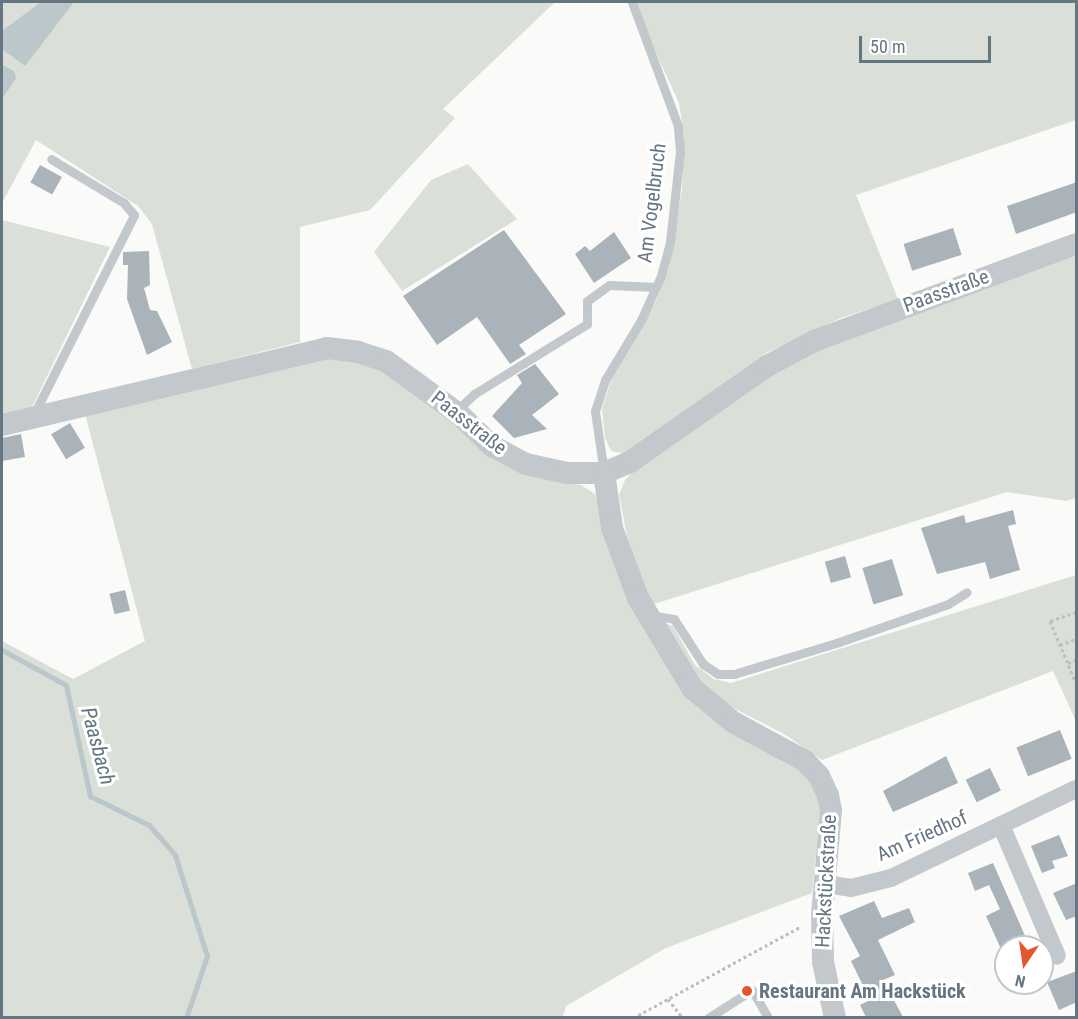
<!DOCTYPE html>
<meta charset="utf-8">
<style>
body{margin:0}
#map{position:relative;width:1078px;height:1019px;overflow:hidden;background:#fafaf8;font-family:"Roboto Condensed",sans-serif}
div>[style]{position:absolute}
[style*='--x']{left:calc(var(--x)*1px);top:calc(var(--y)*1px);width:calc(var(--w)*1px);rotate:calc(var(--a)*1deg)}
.green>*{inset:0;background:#dadfd7}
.water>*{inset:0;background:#bbc7cb}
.stream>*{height:5px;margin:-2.5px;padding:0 2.5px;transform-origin:2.5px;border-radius:2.5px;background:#bbc7cb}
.building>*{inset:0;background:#aab3b9;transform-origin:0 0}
.path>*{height:3px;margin-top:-1.5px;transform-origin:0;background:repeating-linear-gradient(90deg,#bbbfc2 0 3px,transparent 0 6px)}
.service>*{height:9px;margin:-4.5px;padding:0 4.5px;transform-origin:4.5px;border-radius:4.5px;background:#c3c8cc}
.minor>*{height:18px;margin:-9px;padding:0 9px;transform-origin:9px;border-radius:9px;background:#c3c8cc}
.tertiary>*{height:22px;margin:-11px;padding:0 11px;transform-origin:11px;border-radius:11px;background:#c3c8cc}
.dots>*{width:16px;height:16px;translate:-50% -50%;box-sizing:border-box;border:3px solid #fff;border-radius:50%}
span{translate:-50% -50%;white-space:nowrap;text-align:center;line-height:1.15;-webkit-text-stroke:6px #fff;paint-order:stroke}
.street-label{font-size:20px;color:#657683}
.poi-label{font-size:20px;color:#657683;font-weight:700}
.left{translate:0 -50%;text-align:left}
.water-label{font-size:21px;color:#60757c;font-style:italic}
.frame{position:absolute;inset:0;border:3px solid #657683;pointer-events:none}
.north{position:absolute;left:994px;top:935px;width:60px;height:60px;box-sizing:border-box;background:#fff;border:2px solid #c1c8cd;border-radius:50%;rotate:193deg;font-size:16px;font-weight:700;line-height:24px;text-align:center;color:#657683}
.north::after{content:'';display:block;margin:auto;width:21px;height:27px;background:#e4572e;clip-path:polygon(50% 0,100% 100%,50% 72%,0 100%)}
.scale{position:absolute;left:859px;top:36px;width:132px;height:27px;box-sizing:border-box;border:3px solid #657683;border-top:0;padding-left:8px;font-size:18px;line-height:21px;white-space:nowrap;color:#657683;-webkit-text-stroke:4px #fff;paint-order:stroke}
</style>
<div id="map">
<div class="green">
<div style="clip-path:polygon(2px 2px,555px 2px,443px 109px,455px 118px,370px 210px,300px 227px,300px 342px,192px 369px,152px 224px,138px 206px,36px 140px,2px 203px)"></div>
<div style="clip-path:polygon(637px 2px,1076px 2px,1076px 120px,856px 195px,898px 299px,841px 318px,766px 353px,625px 454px,611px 451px,605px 438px,602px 409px,612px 377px,655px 303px,668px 271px,682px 189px,684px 136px,679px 103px,643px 25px)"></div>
<div style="clip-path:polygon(468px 164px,517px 219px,402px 291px,374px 252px,431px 180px)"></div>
<div style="clip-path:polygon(2px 220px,110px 247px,30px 411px,2px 418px)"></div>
<div style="clip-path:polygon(1076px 256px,1076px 498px,1066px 501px,1007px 492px,651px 605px,627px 536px,619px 495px,625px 480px,637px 467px,776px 371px,825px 347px)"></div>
<div style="clip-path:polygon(328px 356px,383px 366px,551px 480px,581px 485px,595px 494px,628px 594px,679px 688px,714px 720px,802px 767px,821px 803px,812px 893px,666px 948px,566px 1006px,563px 1017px,2px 1017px,2px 641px,73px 679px,145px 641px,85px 414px)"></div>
<div style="clip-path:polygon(1076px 575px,1076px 721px,1053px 671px,822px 760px,784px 734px,714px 698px,689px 668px,661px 622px,673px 626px,695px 665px,714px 679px,731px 683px)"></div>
</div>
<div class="water">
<div style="clip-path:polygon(41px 2px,74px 2px,25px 66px,2px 49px,2px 31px)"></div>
<div style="clip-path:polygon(2px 65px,14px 71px,16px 78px,2px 99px)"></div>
</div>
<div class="stream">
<div style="--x:2;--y:650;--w:73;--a:28.7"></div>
<div style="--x:66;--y:685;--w:114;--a:77.8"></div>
<div style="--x:90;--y:796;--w:66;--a:26.2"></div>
<div style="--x:149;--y:825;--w:40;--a:49"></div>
<div style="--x:175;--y:855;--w:106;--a:72.4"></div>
<div style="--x:207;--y:956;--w:65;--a:108.7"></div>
</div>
<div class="building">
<div style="left:40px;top:165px;width:25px;height:20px;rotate:29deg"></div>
<div style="clip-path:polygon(1077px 182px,1077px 212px,1016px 234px,1007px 206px)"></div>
<div style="left:953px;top:228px;width:28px;height:52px;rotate:72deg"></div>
<div style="clip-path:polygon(504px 230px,566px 314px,519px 345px,526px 354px,510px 364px,477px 317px,437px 345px,403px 296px)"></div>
<div style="clip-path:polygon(614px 232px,631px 258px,594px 283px,575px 254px,585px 246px,590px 251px)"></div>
<div style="clip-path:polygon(149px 251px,150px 285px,144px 288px,150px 310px,157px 311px,172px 342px,147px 355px,127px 299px,128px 265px,123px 265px,123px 252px)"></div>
<div style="clip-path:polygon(535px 364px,559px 394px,532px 415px,547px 429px,514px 438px,492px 416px,522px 383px,517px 375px)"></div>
<div style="left:70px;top:423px;width:29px;height:22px;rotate:59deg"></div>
<div style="clip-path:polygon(21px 434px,25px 457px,2px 461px,2px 438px)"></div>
<div style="clip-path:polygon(1013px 510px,1016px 524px,1008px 526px,1020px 570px,990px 579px,985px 562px,937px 574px,921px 528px,964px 515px,966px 523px)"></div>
<div style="left:845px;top:556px;width:22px;height:21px;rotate:74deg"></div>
<div style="left:892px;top:559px;width:38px;height:31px;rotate:73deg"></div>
<div style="left:125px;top:590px;width:21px;height:16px;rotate:76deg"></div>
<div style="left:1060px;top:730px;width:31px;height:47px;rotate:68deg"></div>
<div style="clip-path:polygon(946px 756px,958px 783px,893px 812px,883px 791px)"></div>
<div style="left:990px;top:768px;width:25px;height:27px;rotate:64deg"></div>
<div style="clip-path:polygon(1059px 835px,1068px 856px,1052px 861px,1055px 868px,1042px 873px,1031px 846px)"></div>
<div style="clip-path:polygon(993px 863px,1026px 938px,1001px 949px,986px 916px,1000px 909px,989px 885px,975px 891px,968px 873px)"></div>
<div style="clip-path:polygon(1077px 883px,1077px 916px,1066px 920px,1053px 893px)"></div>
<div style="clip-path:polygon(874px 901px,882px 918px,909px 908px,915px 922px,878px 940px,895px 975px,883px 980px,903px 1017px,866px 1017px,860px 1005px,870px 1000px,851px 961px,860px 956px,839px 916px)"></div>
<div style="clip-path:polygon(1077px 971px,1077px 1002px,1059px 1010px,1047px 982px)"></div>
</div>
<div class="path">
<div style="--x:1076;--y:612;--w:28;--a:161"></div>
<div style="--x:1050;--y:621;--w:67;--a:67.2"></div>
<div style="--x:1060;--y:645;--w:17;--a:-21"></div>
<div style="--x:1068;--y:663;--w:9;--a:-21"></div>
<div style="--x:668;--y:999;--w:24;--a:52"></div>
<div style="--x:633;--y:1018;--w:192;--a:-28.6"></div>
</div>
<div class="service">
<div style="--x:456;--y:411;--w:25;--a:-43"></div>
<div style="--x:474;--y:394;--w:133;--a:-31.8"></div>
<div style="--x:587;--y:324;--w:23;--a:-90"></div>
<div style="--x:587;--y:301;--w:27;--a:-36"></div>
<div style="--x:609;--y:285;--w:47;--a:2.4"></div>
<div style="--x:33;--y:416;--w:225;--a:-63.3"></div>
<div style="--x:134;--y:215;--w:16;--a:-130"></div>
<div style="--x:124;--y:203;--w:85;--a:-148.9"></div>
<div style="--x:604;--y:473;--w:63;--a:-98.3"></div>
<div style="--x:595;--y:411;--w:33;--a:-72"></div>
<div style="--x:605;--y:380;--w:70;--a:-59"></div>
<div style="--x:641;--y:320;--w:48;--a:-65.6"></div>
<div style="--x:661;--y:276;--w:35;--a:-75"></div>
<div style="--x:670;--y:242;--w:92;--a:-83.7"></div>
<div style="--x:680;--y:151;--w:25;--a:-95"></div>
<div style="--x:678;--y:126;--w:132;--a:-110.4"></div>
<div style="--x:649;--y:615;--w:25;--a:9"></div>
<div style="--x:674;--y:619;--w:54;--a:57.2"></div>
<div style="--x:703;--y:664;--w:18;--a:34"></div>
<div style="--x:718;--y:674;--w:16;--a:0"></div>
<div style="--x:734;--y:674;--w:110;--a:-16.9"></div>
<div style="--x:839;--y:642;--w:115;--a:-19.2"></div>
<div style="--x:948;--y:604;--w:22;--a:-32"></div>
<div style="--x:708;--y:1018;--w:52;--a:-32.5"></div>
<div style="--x:752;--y:990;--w:32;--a:60"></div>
</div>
<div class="minor">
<div style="--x:1001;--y:825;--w:142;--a:66.9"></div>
<div style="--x:826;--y:884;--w:25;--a:9"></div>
<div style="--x:851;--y:888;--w:41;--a:-14"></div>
<div style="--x:891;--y:878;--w:205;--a:-25.7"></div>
</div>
<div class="tertiary">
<div style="--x:2;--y:425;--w:334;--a:-13.3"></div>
<div style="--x:327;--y:348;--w:31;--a:7"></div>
<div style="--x:358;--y:352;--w:29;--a:18"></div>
<div style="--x:386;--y:361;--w:92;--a:36.1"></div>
<div style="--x:460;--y:415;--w:45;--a:44.1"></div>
<div style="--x:492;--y:446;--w:38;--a:28"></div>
<div style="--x:526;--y:464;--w:42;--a:12.4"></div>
<div style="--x:567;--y:473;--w:37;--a:0"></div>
<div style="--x:604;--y:473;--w:28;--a:-23"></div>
<div style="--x:630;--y:462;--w:167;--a:-35"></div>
<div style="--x:767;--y:366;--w:53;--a:-28"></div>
<div style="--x:814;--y:341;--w:279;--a:-20.3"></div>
<div style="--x:604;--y:473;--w:56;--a:81.7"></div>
<div style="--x:612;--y:528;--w:75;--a:69.6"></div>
<div style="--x:638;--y:598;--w:105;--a:59"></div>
<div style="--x:692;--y:688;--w:53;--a:39.7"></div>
<div style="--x:733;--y:722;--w:82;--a:28.4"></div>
<div style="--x:805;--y:761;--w:21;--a:47"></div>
<div style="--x:819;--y:776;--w:21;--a:65"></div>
<div style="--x:828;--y:795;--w:15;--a:79"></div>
<div style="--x:831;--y:810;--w:105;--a:94.9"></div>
<div style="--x:822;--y:915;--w:47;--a:88.8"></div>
<div style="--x:823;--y:962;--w:57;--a:77.9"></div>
</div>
<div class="dots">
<div style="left:747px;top:991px;background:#e4572e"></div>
</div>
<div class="street-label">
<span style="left:652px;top:203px;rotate:-83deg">Am Vogelbruch</span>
<span style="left:946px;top:291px;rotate:-20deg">Paasstraße</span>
<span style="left:469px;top:423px;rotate:38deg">Paasstraße</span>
<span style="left:922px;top:836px;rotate:-24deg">Am Friedhof</span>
<span style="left:826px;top:881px;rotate:-87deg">Hackstückstraße</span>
</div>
<div class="poi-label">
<span class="left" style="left:759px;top:991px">Restaurant Am Hackstück</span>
</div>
<div class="water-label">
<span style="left:98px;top:746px;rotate:75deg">Paasbach</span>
</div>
<div class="frame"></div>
<div class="north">N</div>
<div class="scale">50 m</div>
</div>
